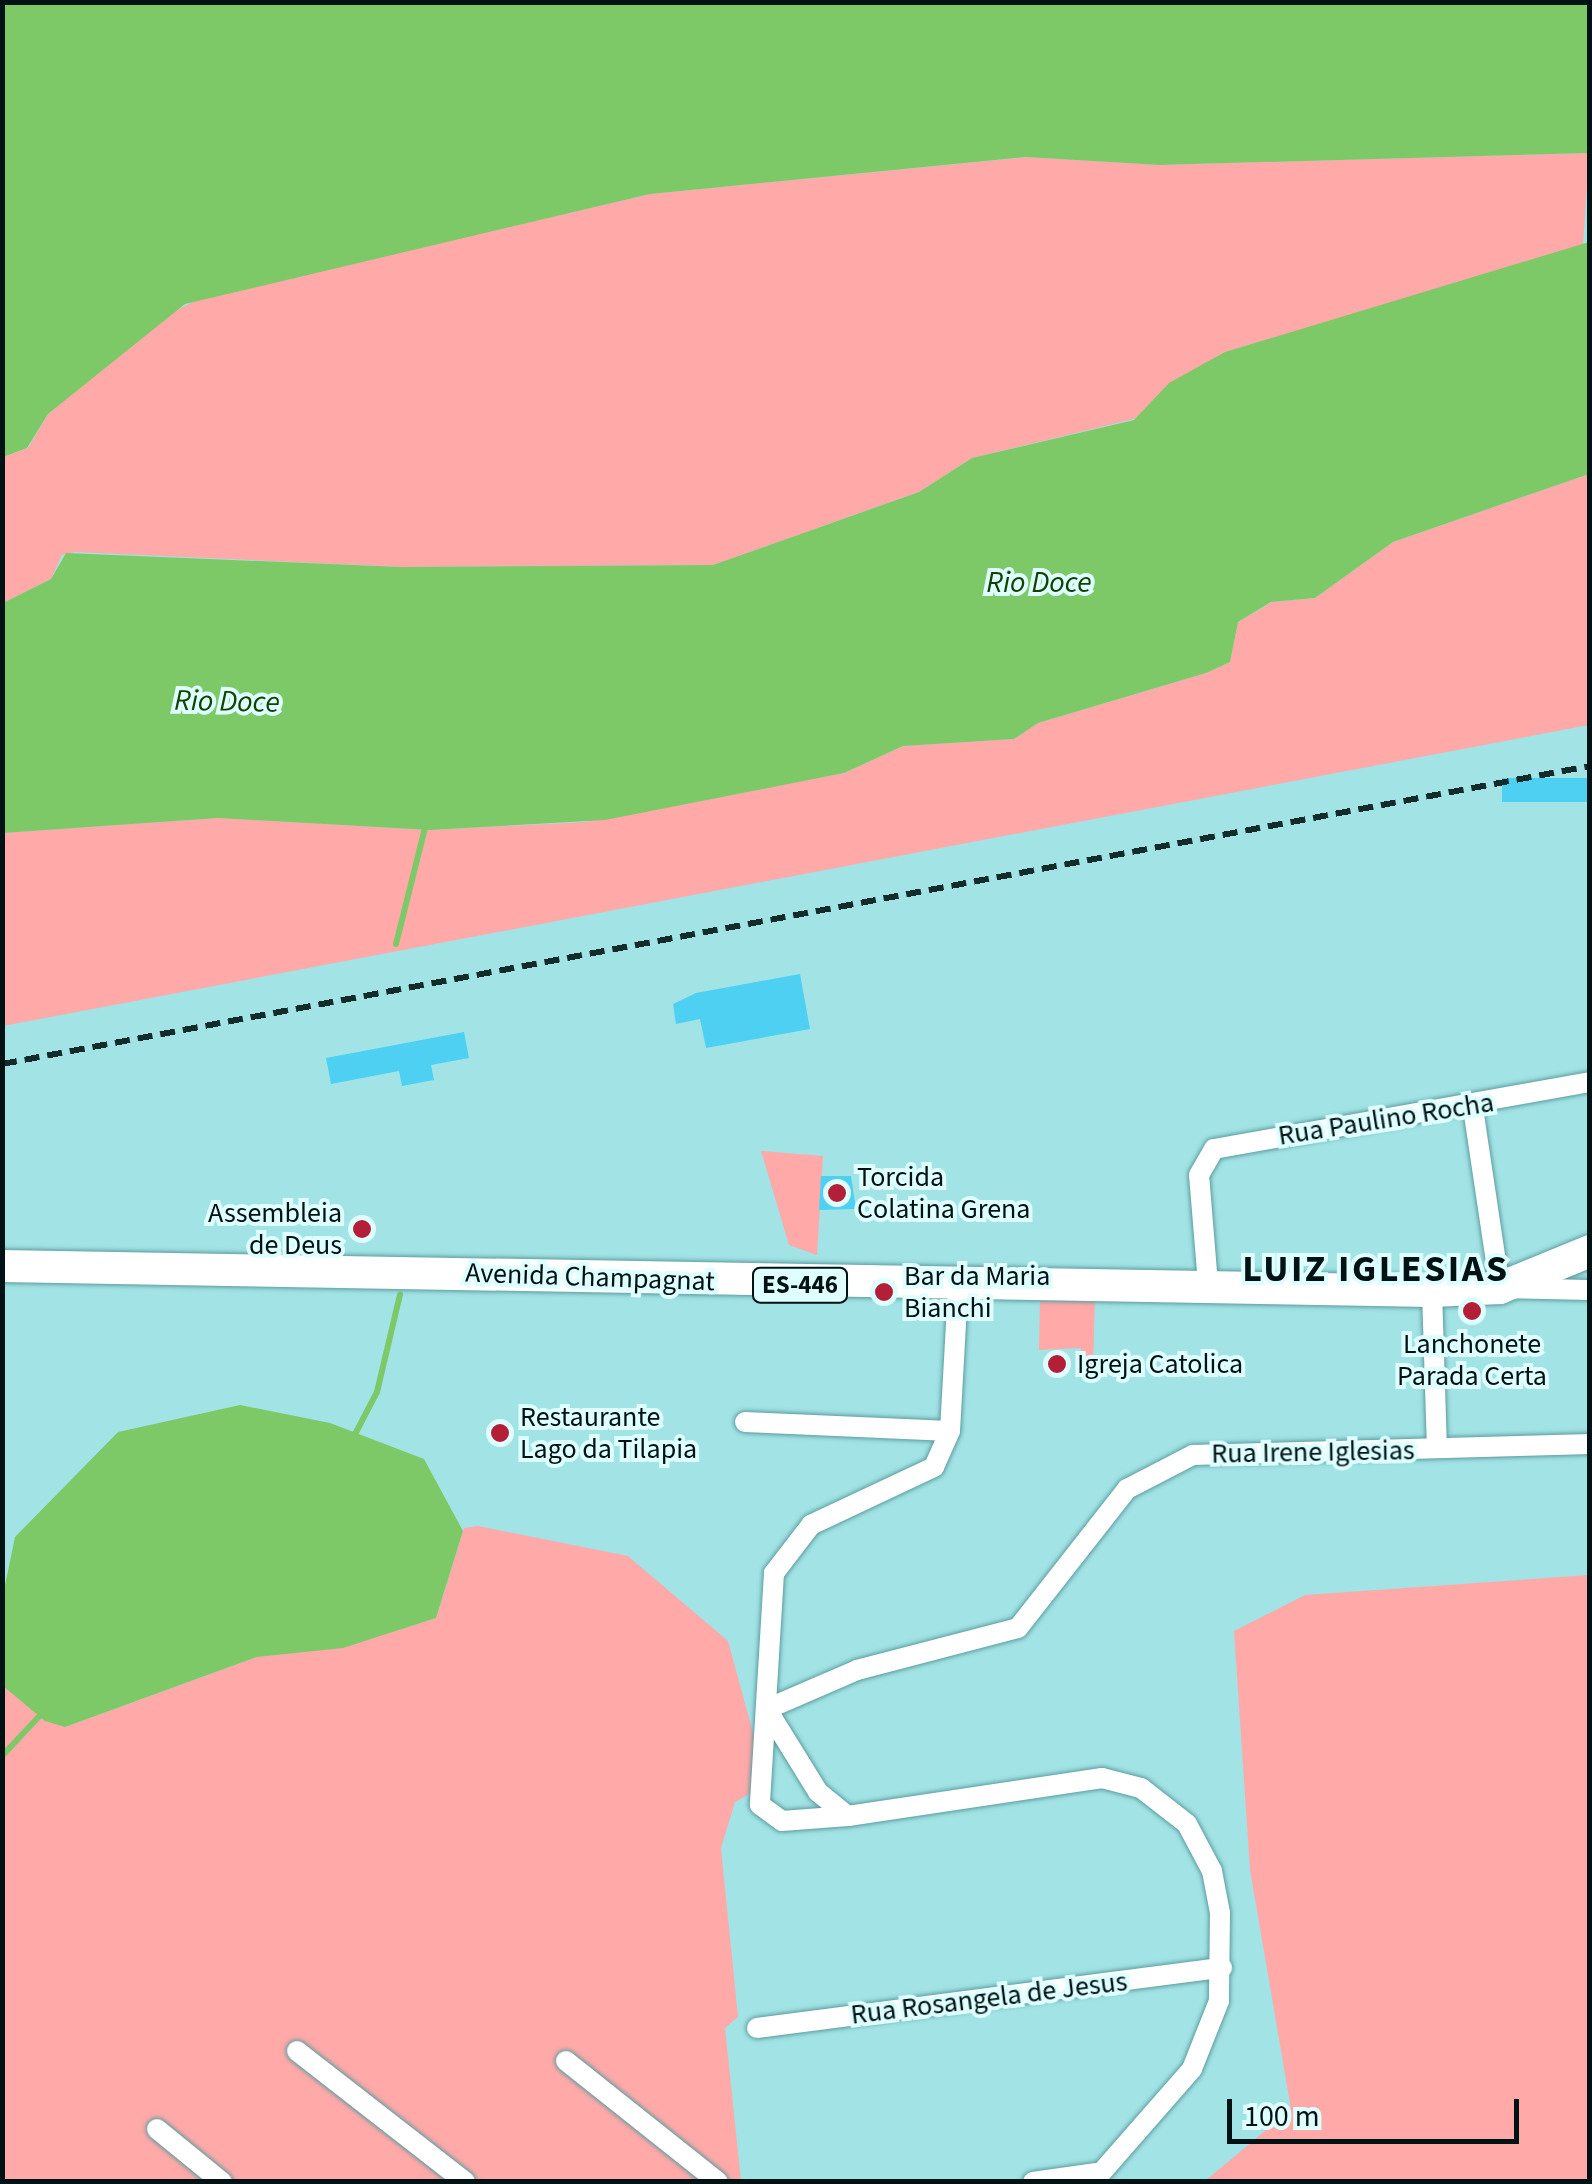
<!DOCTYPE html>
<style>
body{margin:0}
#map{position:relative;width:1592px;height:2184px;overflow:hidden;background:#a2e3e6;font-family:"Source Sans 3",sans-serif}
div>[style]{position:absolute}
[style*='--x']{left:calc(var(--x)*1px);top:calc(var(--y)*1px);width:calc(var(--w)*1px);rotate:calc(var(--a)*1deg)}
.green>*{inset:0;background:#ffa9a9}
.water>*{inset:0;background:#7dc968}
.stream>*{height:6px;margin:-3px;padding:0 3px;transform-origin:3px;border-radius:3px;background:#7dc968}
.building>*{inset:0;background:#4ed0f3;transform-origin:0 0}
.roads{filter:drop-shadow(0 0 2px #5d9d9f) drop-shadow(0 0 2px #5d9d9f)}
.minor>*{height:20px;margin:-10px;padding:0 10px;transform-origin:10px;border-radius:10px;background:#fff}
.primary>*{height:32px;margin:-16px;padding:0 16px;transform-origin:16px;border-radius:16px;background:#fff}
.rail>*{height:6px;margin-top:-3px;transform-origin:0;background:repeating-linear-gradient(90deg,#142b2c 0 15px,transparent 0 23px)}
.dots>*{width:28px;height:28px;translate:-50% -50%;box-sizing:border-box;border:5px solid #defeff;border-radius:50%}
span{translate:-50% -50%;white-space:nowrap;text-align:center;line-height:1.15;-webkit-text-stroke:8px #defeff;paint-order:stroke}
.shield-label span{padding:2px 8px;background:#defeff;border:2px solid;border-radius:8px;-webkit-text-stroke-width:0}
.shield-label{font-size:25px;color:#001213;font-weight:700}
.street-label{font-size:28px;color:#001213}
.poi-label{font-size:28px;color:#001213}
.left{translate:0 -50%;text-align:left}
.right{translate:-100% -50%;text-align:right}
.water-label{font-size:30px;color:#114300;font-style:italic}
.district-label{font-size:38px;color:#001213;font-weight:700;letter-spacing:2.5px}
.frame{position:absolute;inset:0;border:5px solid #001213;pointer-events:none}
.scale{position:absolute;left:1227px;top:2099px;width:292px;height:45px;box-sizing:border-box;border:5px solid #001213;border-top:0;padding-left:12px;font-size:30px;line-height:35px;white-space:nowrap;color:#001213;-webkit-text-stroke:8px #defeff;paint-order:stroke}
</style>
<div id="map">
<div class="green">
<div style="clip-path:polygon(1589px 153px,1583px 246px,1225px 352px,1134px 419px,972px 458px,919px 492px,713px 565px,401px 567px,75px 552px,62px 555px,51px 579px,3px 603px,3px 457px,28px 448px,48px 414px,160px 318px,199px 299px,650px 194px,1027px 157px,1159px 165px)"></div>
<div style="clip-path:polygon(1589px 474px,1589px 725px,3px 1026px,2px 833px,218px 818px,430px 830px,585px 822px,844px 773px,903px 746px,1014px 739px,1038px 723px,1206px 673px,1230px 662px,1238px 622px,1272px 602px,1315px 598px,1393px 542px)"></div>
<div style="clip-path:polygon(761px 1151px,823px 1156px,817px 1255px,789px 1245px)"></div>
<div style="clip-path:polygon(1040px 1296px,1095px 1297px,1093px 1367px,1080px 1366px,1081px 1348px,1039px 1350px)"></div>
<div style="clip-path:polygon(478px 1526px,628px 1556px,728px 1641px,767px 1784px,735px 1802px,721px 1848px,738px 2017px,725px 2028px,741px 2181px,3px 2181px,2px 1686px,65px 1727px,257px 1657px,343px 1647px,436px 1618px,464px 1528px)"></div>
<div style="clip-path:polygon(1589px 1575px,1589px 2181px,1205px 2181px,1291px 2109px,1250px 1870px,1234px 1631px,1305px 1595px)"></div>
</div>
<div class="water">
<div style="clip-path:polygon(3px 2px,1589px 3px,1589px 153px,1159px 165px,1026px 157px,650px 194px,185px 304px,48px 414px,27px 448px,3px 457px)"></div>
<div style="clip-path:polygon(1589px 242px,1589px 474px,1393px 542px,1315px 598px,1271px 602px,1238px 622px,1230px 662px,1206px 673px,1038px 723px,1014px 739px,903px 746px,844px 773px,605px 820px,430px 830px,218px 818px,3px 833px,3px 603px,51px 579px,66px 553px,401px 567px,713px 565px,919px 492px,972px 458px,1134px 420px,1169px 383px,1225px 352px)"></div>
<div style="clip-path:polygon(240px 1405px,330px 1423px,424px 1459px,463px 1531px,436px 1618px,343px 1648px,257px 1657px,65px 1727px,45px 1721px,3px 1686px,3px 1595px,15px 1537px,118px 1432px)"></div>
</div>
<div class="stream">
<div style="--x:396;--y:944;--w:124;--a:-76"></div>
<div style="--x:352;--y:1440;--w:54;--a:-62.5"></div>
<div style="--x:377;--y:1392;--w:100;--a:-76.7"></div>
<div style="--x:2;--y:1756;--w:63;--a:-46.9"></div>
</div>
<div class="building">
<div style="left:1590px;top:778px;width:24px;height:88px;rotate:90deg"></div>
<div style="clip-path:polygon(800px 974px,810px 1029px,706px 1048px,700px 1019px,676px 1024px,673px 1004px,696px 993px)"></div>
<div style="clip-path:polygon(464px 1032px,469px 1058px,431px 1065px,434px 1080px,402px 1086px,399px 1071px,331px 1084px,326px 1058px)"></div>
<div style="clip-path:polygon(821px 1176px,851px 1176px,856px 1209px,819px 1210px)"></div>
</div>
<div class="roads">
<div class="minor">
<div style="--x:1473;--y:1108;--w:182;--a:81.5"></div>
<div style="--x:1500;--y:1288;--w:90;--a:1.3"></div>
<div style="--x:1208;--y:1284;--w:109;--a:-94.7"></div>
<div style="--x:1199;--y:1175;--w:30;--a:-60"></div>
<div style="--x:1214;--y:1149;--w:382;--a:-10.1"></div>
<div style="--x:958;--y:1288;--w:143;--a:93.2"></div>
<div style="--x:950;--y:1431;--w:39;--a:114"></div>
<div style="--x:934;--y:1467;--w:136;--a:154.8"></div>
<div style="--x:811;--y:1525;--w:61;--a:127.6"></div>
<div style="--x:774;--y:1573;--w:232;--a:93.5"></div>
<div style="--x:760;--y:1805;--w:27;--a:36"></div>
<div style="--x:782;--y:1821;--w:66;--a:-4.3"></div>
<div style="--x:848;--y:1816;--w:257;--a:-8.5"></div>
<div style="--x:1102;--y:1778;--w:40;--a:14.4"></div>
<div style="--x:1141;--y:1788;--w:58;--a:38"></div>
<div style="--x:1187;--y:1824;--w:53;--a:62"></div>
<div style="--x:1212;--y:1871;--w:43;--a:79.2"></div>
<div style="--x:1220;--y:1913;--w:88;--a:90.7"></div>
<div style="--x:1219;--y:2001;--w:73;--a:111.7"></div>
<div style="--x:1192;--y:2069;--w:150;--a:131.2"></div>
<div style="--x:1432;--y:1291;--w:157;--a:88.2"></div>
<div style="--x:745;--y:1422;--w:205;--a:2.5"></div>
<div style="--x:767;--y:1709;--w:98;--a:-23.4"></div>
<div style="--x:857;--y:1670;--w:166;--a:-14.6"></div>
<div style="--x:1018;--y:1628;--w:177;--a:-51.9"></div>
<div style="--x:1127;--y:1489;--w:74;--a:-27.3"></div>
<div style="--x:1193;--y:1455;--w:397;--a:-1.6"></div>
<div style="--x:768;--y:1711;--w:95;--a:58.3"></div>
<div style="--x:818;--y:1792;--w:38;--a:39"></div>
<div style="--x:757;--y:2028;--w:469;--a:-7.4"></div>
<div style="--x:297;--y:2051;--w:213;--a:37.9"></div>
<div style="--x:566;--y:2061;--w:194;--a:38.5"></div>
<div style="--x:157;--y:2129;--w:84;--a:39.2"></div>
<div style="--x:1033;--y:2182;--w:64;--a:-8.1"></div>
</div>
<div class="primary">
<div style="--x:2;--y:1266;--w:1430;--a:1"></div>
<div style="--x:1432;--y:1291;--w:68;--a:-2.5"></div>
<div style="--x:1500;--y:1288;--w:97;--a:-22.3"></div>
</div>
</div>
<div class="rail">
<div style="--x:2;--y:1064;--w:1616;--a:-10.63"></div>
</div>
<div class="dots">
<div style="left:837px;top:1193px;background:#b21f36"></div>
<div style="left:362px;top:1229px;background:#b21f36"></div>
<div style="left:884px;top:1292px;background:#b21f36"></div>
<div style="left:1472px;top:1311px;background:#b21f36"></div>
<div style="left:1057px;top:1364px;background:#b21f36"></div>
<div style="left:500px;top:1433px;background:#b21f36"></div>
</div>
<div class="shield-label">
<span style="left:800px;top:1285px">ES-446</span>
</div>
<div class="street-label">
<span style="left:1386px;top:1119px;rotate:-9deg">Rua Paulino Rocha</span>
<span style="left:590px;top:1277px;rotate:2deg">Avenida Champagnat</span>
<span style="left:1313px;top:1452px;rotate:-1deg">Rua Irene Iglesias</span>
<span style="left:989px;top:1998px;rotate:-7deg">Rua Rosangela de Jesus</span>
</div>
<div class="poi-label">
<span class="left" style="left:857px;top:1193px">Torcida<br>Colatina Grena</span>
<span class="right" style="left:342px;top:1229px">Assembleia<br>de Deus</span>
<span class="left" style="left:904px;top:1292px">Bar da Maria<br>Bianchi</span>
<span style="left:1472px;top:1360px">Lanchonete<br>Parada Certa</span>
<span class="left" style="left:1077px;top:1364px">Igreja Catolica</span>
<span class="left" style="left:520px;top:1433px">Restaurante<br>Lago da Tilapia</span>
</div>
<div class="water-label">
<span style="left:1039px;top:583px">Rio Doce</span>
<span style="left:227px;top:702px;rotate:1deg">Rio Doce</span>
</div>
<div class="district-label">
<span style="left:1376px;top:1270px">LUIZ IGLESIAS</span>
</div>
<div class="frame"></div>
<div class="scale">100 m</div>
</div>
